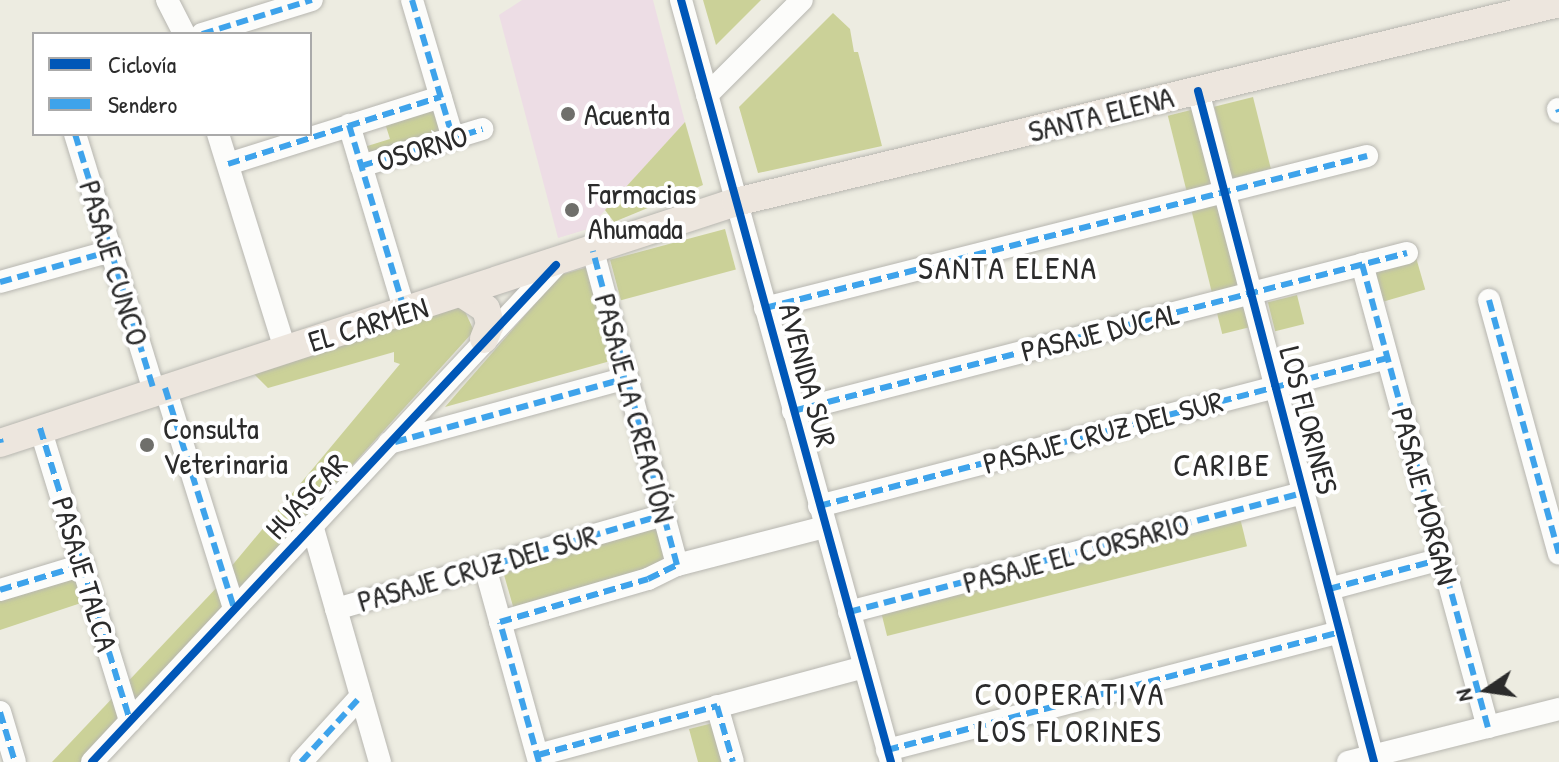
<!DOCTYPE html>
<meta charset="utf-8">
<style>
body{margin:0}
#map{position:relative;width:1559px;height:762px;overflow:hidden;background:#edece1;font-family:"Patrick Hand",sans-serif}
div>[style]{position:absolute}
[style*='--x']{left:calc(var(--x)*1px);top:calc(var(--y)*1px);width:calc(var(--w)*1px);rotate:calc(var(--a)*1deg)}
.built>*{inset:0;background:#eddde5}
.green>*{inset:0;background:#cbd198;transform-origin:0 0}
.roads{filter:drop-shadow(0 0 2px #b7b6b0) drop-shadow(0 0 2px #b7b6b0)}
.minor>*{height:22px;margin:-11px;padding:0 11px;transform-origin:11px;border-radius:11px;background:#fcfcfa}
.major>*{height:28px;margin:-14px;padding:0 14px;transform-origin:14px;border-radius:14px;background:#ede6de}
.quiet>*{height:6px;margin-top:-3px;transform-origin:0;background:repeating-linear-gradient(90deg,#3ea3eb 0 12px,transparent 0 18px)}
.cycleway>*{height:8px;margin:-4px;padding:0 4px;transform-origin:4px;border-radius:4px;background:#0057b8}
.dots>*{width:22px;height:22px;translate:-50% -50%;box-sizing:border-box;border:4px solid #fff;border-radius:50%}
span{translate:-50% -50%;white-space:nowrap;text-align:center;line-height:1.15;-webkit-text-stroke:8px #fff;paint-order:stroke}
.poi-label{font-size:30px;color:#2b2b2b}
.left{translate:0 -50%;text-align:left}
.street-label{font-size:30px;color:#2b2b2b}
.neighbourhood-label{font-size:32px;color:#2b2b2b;letter-spacing:2px}
.legend{position:absolute;left:32px;top:32px;width:280px;height:104px;box-sizing:border-box;background:#fff;border:2px solid #aaa;margin:0;padding:10px 14px;list-style:none;font-size:24px;color:#2b2b2b}
.legend li{display:flex;align-items:center;gap:16px;height:40px}
.legend b{width:40px;border:2px solid #aaa}
.north{position:absolute;left:1447px;top:650px;width:80px;height:80px;-webkit-text-stroke:6px #fff;paint-order:stroke;rotate:257deg;font-size:22px;font-weight:700;line-height:32px;text-align:center;color:#2b2b2b}
.north::after{content:'';display:block;margin:auto;width:28px;height:36px;background:#2b2b2b;clip-path:polygon(50% 0,100% 100%,50% 72%,0 100%)}
</style>
<div id="map">
<div class="built">
<div style="clip-path:polygon(522px 0,653px 0,685px 122px,588px 229px,558px 238px,499px 15px)"></div>
</div>
<div class="green">
<div style="clip-path:polygon(703px 0,761px 0,716px 45px)"></div>
<div style="clip-path:polygon(833px 13px,850px 29px,854px 52px,858px 52px,882px 146px,758px 173px,739px 107px)"></div>
<div style="left:1253px;top:97px;width:74px;height:40px;rotate:76deg"></div>
<div style="clip-path:polygon(435px 105px,445px 129px,363px 159px,361px 148px,390px 139px,384px 120px)"></div>
<div style="left:1195px;top:109px;width:225px;height:28px;rotate:76deg"></div>
<div style="clip-path:polygon(685px 122px,703px 185px,614px 222px,605px 210px)"></div>
<div style="left:725px;top:229px;width:42px;height:119px;rotate:75deg"></div>
<div style="left:1415px;top:254px;width:37px;height:44px;rotate:74deg"></div>
<div style="clip-path:polygon(588px 267px,614px 360px,445px 407px,560px 275px)"></div>
<div style="left:1297px;top:295px;width:30px;height:30px;rotate:76deg"></div>
<div style="clip-path:polygon(462px 305px,474px 331px,240px 589px,230px 568px,400px 364px,394px 362px,394px 352px,268px 388px,253px 373px)"></div>
<div style="left:1240px;top:518px;width:29px;height:371px;rotate:76deg"></div>
<div style="left:659px;top:524px;width:51px;height:163px;rotate:74deg"></div>
<div style="clip-path:polygon(75px 576px,84px 602px,0 630px,0 600px)"></div>
<div style="clip-path:polygon(220px 584px,226px 605px,83px 762px,52px 762px)"></div>
<div style="clip-path:polygon(713px 723px,724px 762px,698px 762px,689px 729px)"></div>
</div>
<div class="roads">
<div class="minor">
<div style="--x:167;--y:0;--w:38;--a:63"></div>
<div style="--x:412;--y:0;--w:144;--a:73.5"></div>
<div style="--x:681;--y:0;--w:790;--a:74.59"></div>
<div style="--x:202;--y:34;--w:115;--a:-17.2"></div>
<div style="--x:1198;--y:91;--w:694;--a:75.3"></div>
<div style="--x:707;--y:95;--w:134;--a:-45"></div>
<div style="--x:1558;--y:109;--w:3;--a:72"></div>
<div style="--x:349;--y:125;--w:195;--a:73.3"></div>
<div style="--x:75;--y:134;--w:269;--a:72.9"></div>
<div style="--x:218;--y:134;--w:225;--a:72.7"></div>
<div style="--x:228;--y:164;--w:223;--a:-17.5"></div>
<div style="--x:361;--y:166;--w:127;--a:-16.9"></div>
<div style="--x:593;--y:251;--w:325;--a:75"></div>
<div style="--x:1362;--y:264;--w:480;--a:74.8"></div>
<div style="--x:0;--y:282;--w:115;--a:-15.6"></div>
<div style="--x:1489;--y:300;--w:263;--a:74.6"></div>
<div style="--x:765;--y:308;--w:621;--a:-14.17"></div>
<div style="--x:165;--y:388;--w:231;--a:72.6"></div>
<div style="--x:793;--y:411;--w:634;--a:-14.43"></div>
<div style="--x:40;--y:428;--w:307;--a:72.9"></div>
<div style="--x:389;--y:443;--w:247;--a:-15.3"></div>
<div style="--x:819;--y:506;--w:587;--a:-14.6"></div>
<div style="--x:312;--y:525;--w:247;--a:74"></div>
<div style="--x:485;--y:567;--w:202;--a:74.5"></div>
<div style="--x:1329;--y:589;--w:117;--a:-14.9"></div>
<div style="--x:0;--y:590;--w:87;--a:-16.8"></div>
<div style="--x:336;--y:609;--w:340;--a:-16"></div>
<div style="--x:849;--y:612;--w:469;--a:-14.7"></div>
<div style="--x:500;--y:622;--w:154;--a:-16.2"></div>
<div style="--x:648;--y:579;--w:32;--a:-26"></div>
<div style="--x:677;--y:565;--w:153;--a:-14.4"></div>
<div style="--x:717;--y:706;--w:58;--a:74.1"></div>
<div style="--x:0;--y:712;--w:52;--a:73.3"></div>
<div style="--x:887;--y:750;--w:468;--a:-14.6"></div>
<div style="--x:538;--y:755;--w:338;--a:-15.1"></div>
<div style="--x:92;--y:762;--w:680;--a:-46.97"></div>
<div style="--x:301;--y:762;--w:89;--a:-47.7"></div>
<div style="--x:1348;--y:762;--w:218;--a:-14.1"></div>
</div>
<div class="major">
<div style="--x:463;--y:294;--w:27;--a:33"></div>
<div style="--x:486;--y:309;--w:16;--a:75"></div>
<div style="--x:490;--y:324;--w:16;--a:112"></div>
<div style="--x:0;--y:443;--w:774;--a:-18.13"></div>
<div style="--x:736;--y:202;--w:847;--a:-13.59"></div>
</div>
</div>
<div class="quiet">
<div style="--x:412;--y:0;--w:144;--a:73.5"></div>
<div style="--x:202;--y:34;--w:115;--a:-17.2"></div>
<div style="--x:1558;--y:109;--w:3;--a:72"></div>
<div style="--x:349;--y:125;--w:195;--a:73.3"></div>
<div style="--x:75;--y:134;--w:269;--a:72.9"></div>
<div style="--x:228;--y:164;--w:223;--a:-17.5"></div>
<div style="--x:361;--y:166;--w:127;--a:-16.9"></div>
<div style="--x:1362;--y:264;--w:480;--a:74.8"></div>
<div style="--x:0;--y:282;--w:115;--a:-15.6"></div>
<div style="--x:1489;--y:300;--w:263;--a:74.6"></div>
<div style="--x:765;--y:308;--w:621;--a:-14.17"></div>
<div style="--x:165;--y:388;--w:231;--a:72.6"></div>
<div style="--x:793;--y:411;--w:634;--a:-14.43"></div>
<div style="--x:40;--y:428;--w:307;--a:72.9"></div>
<div style="--x:0;--y:439;--w:4;--a:76"></div>
<div style="--x:395;--y:442;--w:241;--a:-15.4"></div>
<div style="--x:819;--y:506;--w:587;--a:-14.6"></div>
<div style="--x:485;--y:567;--w:185;--a:-16.3"></div>
<div style="--x:1329;--y:589;--w:117;--a:-14.9"></div>
<div style="--x:0;--y:590;--w:87;--a:-16.8"></div>
<div style="--x:849;--y:612;--w:469;--a:-14.7"></div>
<div style="--x:0;--y:712;--w:52;--a:73.3"></div>
<div style="--x:887;--y:750;--w:468;--a:-14.6"></div>
<div style="--x:538;--y:755;--w:186;--a:-15.3"></div>
<div style="--x:717;--y:706;--w:58;--a:74.1"></div>
<div style="--x:301;--y:762;--w:89;--a:-47.7"></div>
<div style="--x:539;--y:762;--w:145;--a:-105.6"></div>
<div style="--x:500;--y:622;--w:154;--a:-16.2"></div>
<div style="--x:648;--y:579;--w:32;--a:-26"></div>
<div style="--x:677;--y:565;--w:325;--a:-105"></div>
</div>
<div class="cycleway">
<div style="--x:681;--y:0;--w:790;--a:74.59"></div>
<div style="--x:1198;--y:91;--w:694;--a:75.3"></div>
<div style="--x:92;--y:762;--w:680;--a:-46.97"></div>
</div>
<div class="dots">
<div style="left:568px;top:114px;background:#6f6f6b"></div>
<div style="left:572px;top:210px;background:#6f6f6b"></div>
<div style="left:147px;top:445px;background:#6f6f6b"></div>
</div>
<div class="poi-label">
<span class="left" style="left:584px;top:114px">Acuenta</span>
<span class="left" style="left:588px;top:210px">Farmacias<br>Ahumada</span>
<span class="left" style="left:163px;top:445px">Consulta<br>Veterinaria</span>
</div>
<div class="street-label">
<span style="left:1101px;top:114px;rotate:-14deg">SANTA ELENA</span>
<span style="left:422px;top:148px;rotate:-17deg">OSORNO</span>
<span style="left:114px;top:263px;rotate:73deg">PASAJE CUNCO</span>
<span style="left:368px;top:324px;rotate:-17deg">EL CARMEN</span>
<span style="left:1100px;top:332px;rotate:-14deg">PASAJE DUCAL</span>
<span style="left:808px;top:375px;rotate:75deg">AVENIDA SUR</span>
<span style="left:635px;top:408px;rotate:75deg">PASAJE LA CREACIÓN</span>
<span style="left:1309px;top:420px;rotate:75deg">LOS FLORINES</span>
<span style="left:1103px;top:432px;rotate:-15deg">PASAJE CRUZ DEL SUR</span>
<span style="left:306px;top:496px;rotate:-47deg">HUÁSCAR</span>
<span style="left:1425px;top:496px;rotate:75deg">PASAJE MORGAN</span>
<span style="left:1076px;top:553px;rotate:-15deg">PASAJE EL CORSARIO</span>
<span style="left:477px;top:568px;rotate:-16deg">PASAJE CRUZ DEL SUR</span>
<span style="left:85px;top:574px;rotate:73deg">PASAJE TALCA</span>
</div>
<div class="neighbourhood-label">
<span style="left:1008px;top:268px">SANTA ELENA</span>
<span style="left:1222px;top:465px">CARIBE</span>
<span style="left:1070px;top:713px">COOPERATIVA<br>LOS FLORINES</span>
</div>
<ul class="legend">
<li><b style="height:10px;background:#0057b8"></b>Ciclovía</li>
<li><b style="height:10px;background:#3ea3eb"></b>Sendero</li>
</ul>
<div class="north">N</div>
</div>
